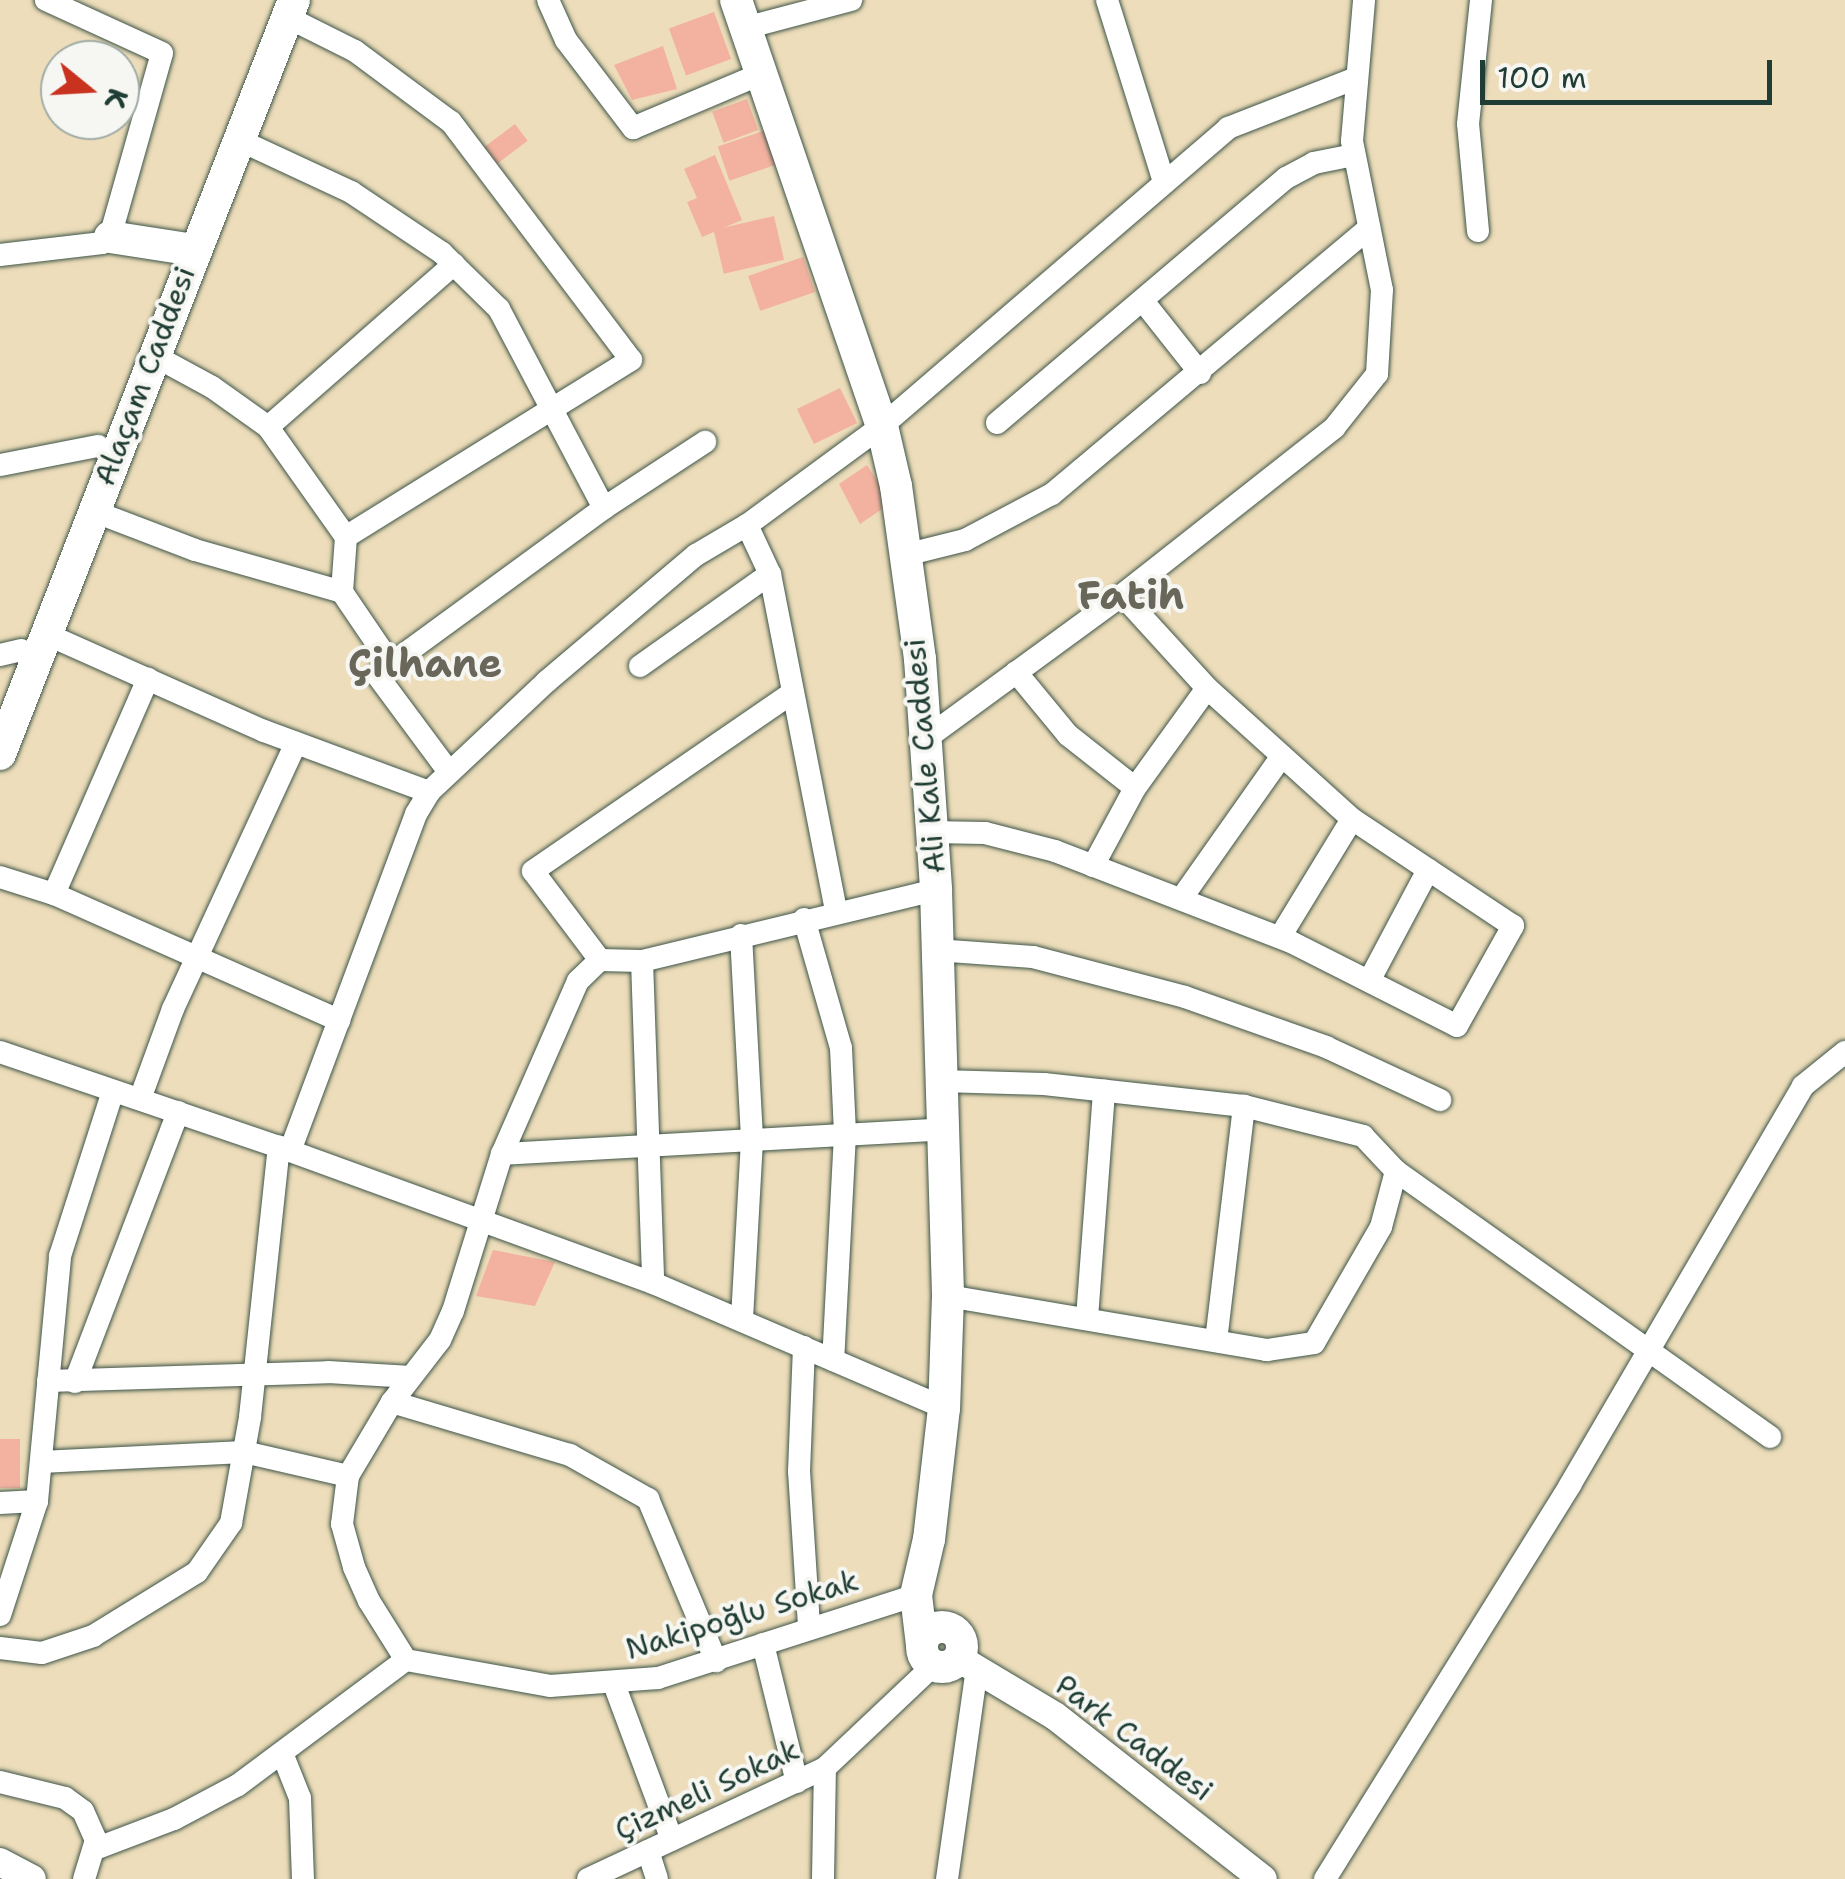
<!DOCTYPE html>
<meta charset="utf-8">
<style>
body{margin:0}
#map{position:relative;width:1845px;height:1879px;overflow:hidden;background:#edddba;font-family:"Shantell Sans",sans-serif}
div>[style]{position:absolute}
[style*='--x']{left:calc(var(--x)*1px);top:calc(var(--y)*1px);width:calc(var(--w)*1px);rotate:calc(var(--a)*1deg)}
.building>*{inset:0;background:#f3b2a0;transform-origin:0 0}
.roads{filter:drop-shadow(0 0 2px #3e5548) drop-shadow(0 0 2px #3e5548)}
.minor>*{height:22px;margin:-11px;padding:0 11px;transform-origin:11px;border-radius:11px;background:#fff}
.tertiary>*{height:28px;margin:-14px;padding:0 14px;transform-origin:14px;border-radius:14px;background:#fff}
.secondary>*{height:32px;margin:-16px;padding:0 16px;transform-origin:16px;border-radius:16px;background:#fff}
.secondary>.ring{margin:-16px;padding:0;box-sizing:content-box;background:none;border:32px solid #fff;border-radius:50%}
span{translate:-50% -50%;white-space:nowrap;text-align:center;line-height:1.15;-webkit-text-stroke:8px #f6f6f2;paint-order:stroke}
.street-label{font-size:30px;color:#1f3d34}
.district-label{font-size:40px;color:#69665a;font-weight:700}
.north{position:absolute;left:40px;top:40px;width:100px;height:100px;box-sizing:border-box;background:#f6f6f2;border:2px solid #a0aca6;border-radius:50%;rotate:108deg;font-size:28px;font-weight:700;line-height:40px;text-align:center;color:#1f3d34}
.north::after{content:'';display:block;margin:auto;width:35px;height:45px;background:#c8321e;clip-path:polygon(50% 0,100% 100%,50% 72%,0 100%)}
.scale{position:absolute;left:1480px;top:60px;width:292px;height:45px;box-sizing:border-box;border:5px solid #1f3d34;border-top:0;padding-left:12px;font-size:30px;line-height:35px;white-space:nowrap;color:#1f3d34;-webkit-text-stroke:8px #f6f6f2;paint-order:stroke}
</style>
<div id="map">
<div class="building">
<div style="left:714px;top:12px;width:50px;height:48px;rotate:70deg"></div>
<div style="clip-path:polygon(663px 46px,677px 89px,632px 100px,614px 65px)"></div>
<div style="left:747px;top:99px;width:33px;height:37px;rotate:70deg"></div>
<div style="left:515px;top:124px;width:21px;height:38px;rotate:53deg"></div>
<div style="left:766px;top:130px;width:36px;height:51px;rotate:71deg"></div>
<div style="clip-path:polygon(715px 155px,742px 220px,702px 237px,687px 202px,697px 198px,684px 169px)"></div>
<div style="left:774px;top:216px;width:45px;height:62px;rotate:77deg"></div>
<div style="left:803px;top:257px;width:37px;height:58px;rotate:71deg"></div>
<div style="left:840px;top:388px;width:39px;height:48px;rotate:64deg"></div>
<div style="clip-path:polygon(867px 465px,891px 503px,860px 524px,839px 484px)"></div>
<div style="clip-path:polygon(493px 1250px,555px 1262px,535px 1306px,476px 1296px)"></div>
<div style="left:0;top:1439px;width:20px;height:49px"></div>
</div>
<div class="roads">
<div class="minor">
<div style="--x:548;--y:0;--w:44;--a:65.8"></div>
<div style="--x:566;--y:40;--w:111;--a:52.7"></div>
<div style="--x:633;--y:128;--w:139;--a:-22.9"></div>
<div style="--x:1107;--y:0;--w:191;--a:72.6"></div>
<div style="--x:287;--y:17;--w:76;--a:26.6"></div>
<div style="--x:355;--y:51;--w:119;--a:36.5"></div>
<div style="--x:451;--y:122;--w:298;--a:52.9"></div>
<div style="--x:631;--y:360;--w:335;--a:148.2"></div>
<div style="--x:745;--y:28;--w:110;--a:-14.8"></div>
<div style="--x:237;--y:139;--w:126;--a:24.9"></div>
<div style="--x:351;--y:192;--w:110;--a:33.8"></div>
<div style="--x:442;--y:253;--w:80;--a:44.5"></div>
<div style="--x:499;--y:309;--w:225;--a:62.2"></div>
<div style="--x:1478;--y:231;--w:107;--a:-95.3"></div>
<div style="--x:1468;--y:124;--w:125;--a:-84"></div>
<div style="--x:0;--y:255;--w:103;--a:-6.7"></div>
<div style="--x:102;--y:243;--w:10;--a:-37"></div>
<div style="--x:110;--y:237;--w:191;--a:-74.2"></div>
<div style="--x:162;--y:53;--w:128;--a:-155.4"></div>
<div style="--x:1143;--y:301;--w:92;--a:51.6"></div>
<div style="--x:153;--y:355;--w:67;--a:28.5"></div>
<div style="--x:212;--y:387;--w:69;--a:35.5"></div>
<div style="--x:268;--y:427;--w:135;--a:54.7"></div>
<div style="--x:346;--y:537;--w:55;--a:94.2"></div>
<div style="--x:342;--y:592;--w:87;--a:55.8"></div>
<div style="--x:391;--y:664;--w:18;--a:142"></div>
<div style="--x:377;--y:675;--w:121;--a:53.4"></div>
<div style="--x:997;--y:423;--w:379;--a:-40.3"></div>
<div style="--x:1286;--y:178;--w:32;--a:-28"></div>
<div style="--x:1314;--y:163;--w:41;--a:-11.3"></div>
<div style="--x:268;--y:427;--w:247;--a:-41.2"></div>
<div style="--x:0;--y:465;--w:100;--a:-11"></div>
<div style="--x:93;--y:511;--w:109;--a:20.9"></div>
<div style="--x:195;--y:550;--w:153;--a:15.9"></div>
<div style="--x:747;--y:525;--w:54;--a:64.9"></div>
<div style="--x:770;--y:574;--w:343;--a:78.9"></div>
<div style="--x:905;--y:555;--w:62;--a:-14"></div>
<div style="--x:965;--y:540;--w:98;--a:-27.9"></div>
<div style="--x:1052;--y:494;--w:414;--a:-40"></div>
<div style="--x:46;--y:634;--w:239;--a:24"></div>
<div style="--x:264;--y:731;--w:176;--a:20.3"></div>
<div style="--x:0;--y:655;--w:22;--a:-13"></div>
<div style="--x:391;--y:664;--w:264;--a:-36.2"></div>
<div style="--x:604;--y:508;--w:121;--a:-33.2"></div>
<div style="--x:640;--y:666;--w:159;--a:-35.3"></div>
<div style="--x:1016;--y:672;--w:82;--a:50.5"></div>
<div style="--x:1068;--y:735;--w:85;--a:38.3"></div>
<div style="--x:928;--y:737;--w:240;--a:-36.2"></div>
<div style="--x:1122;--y:595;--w:270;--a:-38.2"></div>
<div style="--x:1334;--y:428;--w:69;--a:-51.5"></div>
<div style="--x:1377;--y:374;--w:84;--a:-86.6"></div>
<div style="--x:1382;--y:290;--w:152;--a:-101.4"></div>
<div style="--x:1352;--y:141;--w:142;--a:-85.1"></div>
<div style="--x:931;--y:832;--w:54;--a:1.1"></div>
<div style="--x:985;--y:833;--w:72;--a:14.4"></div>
<div style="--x:1055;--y:851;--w:253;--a:21.1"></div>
<div style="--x:1291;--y:942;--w:186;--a:26.8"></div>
<div style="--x:1457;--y:1026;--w:115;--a:-60.8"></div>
<div style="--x:1513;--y:926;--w:193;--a:-146.4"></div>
<div style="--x:1352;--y:819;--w:195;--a:-137.9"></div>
<div style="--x:1207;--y:688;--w:126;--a:-132.4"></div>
<div style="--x:1093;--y:866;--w:89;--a:-61.7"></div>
<div style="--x:1135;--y:788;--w:123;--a:-54.2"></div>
<div style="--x:0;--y:877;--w:57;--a:17.5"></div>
<div style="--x:54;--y:894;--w:312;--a:23.9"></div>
<div style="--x:54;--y:894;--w:235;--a:-66.4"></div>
<div style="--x:1181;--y:899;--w:175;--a:-54.8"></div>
<div style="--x:804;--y:919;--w:134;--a:74"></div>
<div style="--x:841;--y:1048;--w:86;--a:87.3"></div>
<div style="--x:845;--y:1134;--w:226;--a:93"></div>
<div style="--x:741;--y:935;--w:205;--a:86.9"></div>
<div style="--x:752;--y:1140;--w:180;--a:93.2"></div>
<div style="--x:1280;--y:937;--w:138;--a:-58.6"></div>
<div style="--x:936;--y:950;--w:97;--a:4.1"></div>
<div style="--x:1033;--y:957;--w:157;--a:14.7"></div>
<div style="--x:1185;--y:997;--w:150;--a:19.5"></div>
<div style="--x:1326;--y:1047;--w:126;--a:24.9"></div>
<div style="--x:600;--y:960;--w:111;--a:-127"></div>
<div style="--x:533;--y:871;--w:313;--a:-34.5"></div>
<div style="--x:642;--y:961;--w:322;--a:88"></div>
<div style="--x:1369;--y:981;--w:126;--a:-62"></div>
<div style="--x:0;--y:1052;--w:306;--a:18.8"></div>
<div style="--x:290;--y:1151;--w:386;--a:20"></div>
<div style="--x:653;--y:1283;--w:317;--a:23.2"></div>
<div style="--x:941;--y:1081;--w:103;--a:1.7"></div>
<div style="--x:1044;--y:1084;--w:201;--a:6.3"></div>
<div style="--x:1244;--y:1106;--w:123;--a:14.1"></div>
<div style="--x:1363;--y:1136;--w:48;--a:46.7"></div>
<div style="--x:1396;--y:1171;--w:58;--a:105"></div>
<div style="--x:1381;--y:1227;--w:134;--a:120"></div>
<div style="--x:1314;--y:1343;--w:48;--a:171.5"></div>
<div style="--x:1267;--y:1350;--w:324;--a:-170.4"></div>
<div style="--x:140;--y:1099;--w:96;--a:-69.9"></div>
<div style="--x:173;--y:1009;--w:293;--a:-65.2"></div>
<div style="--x:290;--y:1151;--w:360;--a:-69.5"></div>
<div style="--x:416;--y:814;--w:26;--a:-59"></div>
<div style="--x:429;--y:792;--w:161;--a:-43.2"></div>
<div style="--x:546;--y:682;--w:197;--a:-40.3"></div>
<div style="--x:696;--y:555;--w:59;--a:-30.5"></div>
<div style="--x:747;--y:525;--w:167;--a:-36.3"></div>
<div style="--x:882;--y:426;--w:457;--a:-40.7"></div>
<div style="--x:1228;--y:128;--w:137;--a:-21.3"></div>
<div style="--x:502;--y:1154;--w:442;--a:-3.2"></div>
<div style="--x:1396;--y:1171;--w:459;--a:35.4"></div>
<div style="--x:1087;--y:1318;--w:228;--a:-85.7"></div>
<div style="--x:1216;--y:1341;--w:237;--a:-83.2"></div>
<div style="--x:804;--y:1347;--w:124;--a:92.3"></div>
<div style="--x:799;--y:1471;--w:155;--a:86.3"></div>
<div style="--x:48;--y:1381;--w:280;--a:-1.8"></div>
<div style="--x:328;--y:1372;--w:83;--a:3.4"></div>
<div style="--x:75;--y:1382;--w:289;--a:-69.1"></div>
<div style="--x:392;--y:1402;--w:186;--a:16.6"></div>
<div style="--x:570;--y:1455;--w:90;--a:29.4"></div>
<div style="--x:648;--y:1499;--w:176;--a:67.2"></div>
<div style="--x:41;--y:1462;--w:203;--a:-2.8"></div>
<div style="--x:244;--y:1452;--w:107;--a:13"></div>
<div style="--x:0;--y:1503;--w:37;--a:-3"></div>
<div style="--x:0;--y:1615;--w:120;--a:-72"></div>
<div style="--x:37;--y:1501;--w:246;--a:-84.6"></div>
<div style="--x:60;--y:1256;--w:173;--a:-72.2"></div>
<div style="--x:763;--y:1644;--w:142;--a:76.2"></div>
<div style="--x:0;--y:1648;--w:42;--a:6.8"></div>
<div style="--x:42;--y:1653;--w:54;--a:-18.4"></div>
<div style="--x:93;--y:1636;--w:122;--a:-31.6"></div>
<div style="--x:197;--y:1572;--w:60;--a:-55.2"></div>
<div style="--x:231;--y:1523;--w:108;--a:-79.8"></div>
<div style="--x:250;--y:1417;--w:272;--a:-83.9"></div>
<div style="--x:406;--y:1660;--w:70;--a:-122.1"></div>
<div style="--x:369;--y:1601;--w:37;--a:-114"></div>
<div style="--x:354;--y:1567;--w:45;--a:-105.6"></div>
<div style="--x:342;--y:1524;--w:48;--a:-82.9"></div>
<div style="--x:348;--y:1476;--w:86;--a:-59.3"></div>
<div style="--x:392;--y:1402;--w:78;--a:-52.3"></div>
<div style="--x:440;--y:1340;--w:32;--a:-66"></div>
<div style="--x:453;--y:1311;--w:164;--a:-72.7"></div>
<div style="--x:502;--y:1154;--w:189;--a:-66.3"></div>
<div style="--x:578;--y:981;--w:30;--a:-44"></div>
<div style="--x:600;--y:960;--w:42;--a:1.4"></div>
<div style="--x:642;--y:961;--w:302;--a:-13.6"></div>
<div style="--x:406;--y:1660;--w:146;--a:10.2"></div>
<div style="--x:550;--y:1686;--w:108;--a:-4.2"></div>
<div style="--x:658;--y:1678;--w:271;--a:-17.8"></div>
<div style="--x:614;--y:1684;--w:166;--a:69.6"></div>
<div style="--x:282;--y:1753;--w:48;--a:68.2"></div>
<div style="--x:300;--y:1798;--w:81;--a:87.9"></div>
<div style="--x:0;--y:1782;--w:67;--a:13.8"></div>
<div style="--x:65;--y:1798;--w:22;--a:36"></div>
<div style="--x:83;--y:1811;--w:32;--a:66"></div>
<div style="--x:96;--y:1840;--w:41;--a:107.1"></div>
<div style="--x:95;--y:1849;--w:85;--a:-20.8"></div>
<div style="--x:174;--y:1819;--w:72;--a:-28"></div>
<div style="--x:238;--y:1785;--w:209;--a:-36.7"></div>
<div style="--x:648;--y:1851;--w:29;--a:72"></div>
<div style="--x:588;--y:1879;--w:262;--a:-25.1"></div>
<div style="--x:825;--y:1768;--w:150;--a:-43.4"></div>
<div style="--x:823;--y:1879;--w:111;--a:-89"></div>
<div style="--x:947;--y:1879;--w:212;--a:-81.9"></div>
<div style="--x:1325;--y:1879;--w:464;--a:-58.1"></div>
<div style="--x:1570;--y:1485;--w:462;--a:-59.7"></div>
<div style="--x:1803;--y:1086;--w:54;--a:-39"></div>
</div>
<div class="tertiary">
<div style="--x:958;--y:1658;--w:113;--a:30.9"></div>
<div style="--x:1055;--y:1716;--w:264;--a:38.1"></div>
<div style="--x:0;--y:1862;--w:36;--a:28"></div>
</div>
<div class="secondary">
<div style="--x:736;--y:0;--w:450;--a:71.1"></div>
<div style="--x:882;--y:426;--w:62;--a:76.9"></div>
<div style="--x:896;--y:486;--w:175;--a:82.1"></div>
<div style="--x:920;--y:659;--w:232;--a:86"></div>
<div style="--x:936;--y:890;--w:406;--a:88.3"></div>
<div style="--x:948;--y:1296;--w:112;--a:92"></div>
<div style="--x:944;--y:1408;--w:132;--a:96.5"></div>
<div style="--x:929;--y:1539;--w:57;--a:103.1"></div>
<div style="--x:916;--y:1595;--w:50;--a:83.2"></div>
<div style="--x:110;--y:237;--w:85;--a:8.8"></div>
<div style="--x:0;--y:754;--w:809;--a:-68.7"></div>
<div class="ring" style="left:922px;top:1627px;width:8px;height:8px"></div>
</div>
</div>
<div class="street-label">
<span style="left:145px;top:376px;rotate:-69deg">Alaçam Caddesi</span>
<span style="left:925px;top:756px;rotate:-95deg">Ali Kale Caddesi</span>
<span style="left:742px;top:1615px;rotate:-17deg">Nakipoğlu Sokak</span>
<span style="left:1134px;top:1738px;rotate:37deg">Park Caddesi</span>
<span style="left:707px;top:1790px;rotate:-25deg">Çizmeli Sokak</span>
</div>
<div class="district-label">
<span style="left:1131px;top:595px">Fatih</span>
<span style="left:425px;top:663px">Çilhane</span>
</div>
<div class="north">K</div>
<div class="scale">100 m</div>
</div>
